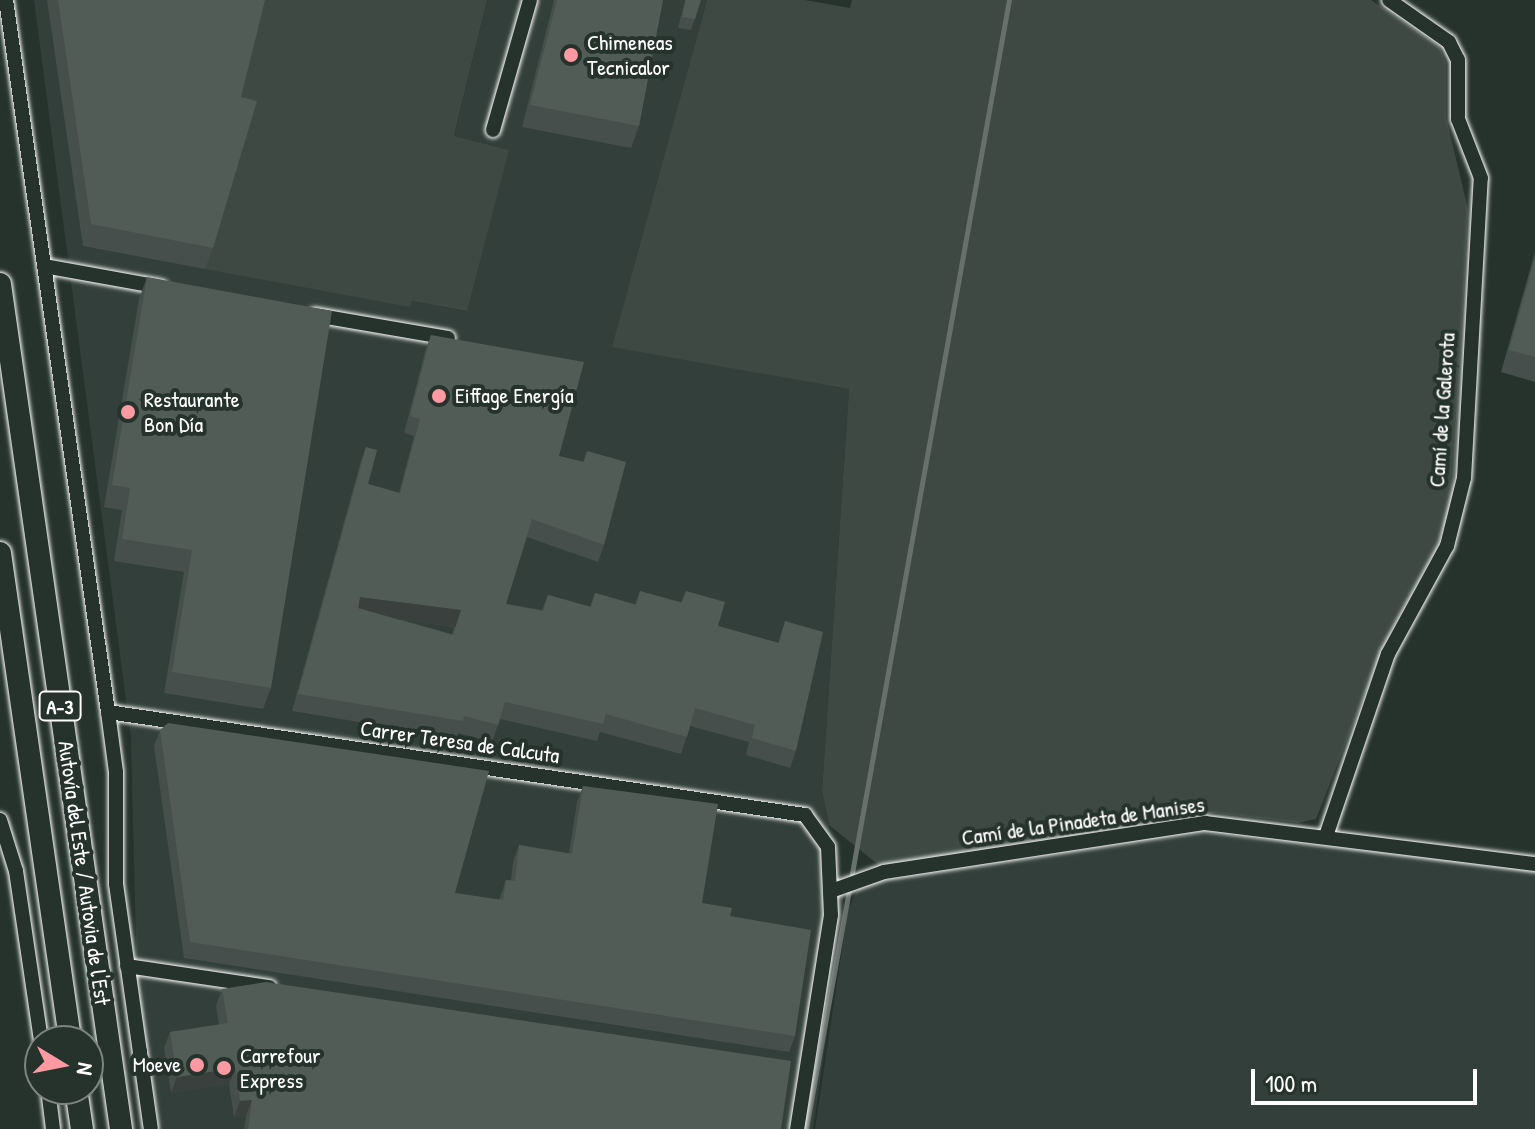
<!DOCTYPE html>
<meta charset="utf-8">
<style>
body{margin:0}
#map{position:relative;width:1535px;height:1129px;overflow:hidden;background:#26332d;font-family:"Patrick Hand",sans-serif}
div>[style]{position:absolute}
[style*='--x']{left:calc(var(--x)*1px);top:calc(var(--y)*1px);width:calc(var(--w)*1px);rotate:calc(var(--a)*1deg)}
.built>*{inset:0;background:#333f3a}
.green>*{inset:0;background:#3e4944}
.stream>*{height:5px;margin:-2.5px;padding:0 2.5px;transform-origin:2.5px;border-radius:2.5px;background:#67706c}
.roads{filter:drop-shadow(0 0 2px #fff) drop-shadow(0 0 2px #fff)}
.minor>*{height:14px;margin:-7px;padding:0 7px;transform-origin:7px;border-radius:7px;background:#26332d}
.highway>*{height:22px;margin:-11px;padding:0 11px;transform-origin:11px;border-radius:11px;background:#26332d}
.wall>*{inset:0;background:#464f4b}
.shaded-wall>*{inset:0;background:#39403d;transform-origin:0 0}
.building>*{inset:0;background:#515c57}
.dots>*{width:22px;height:22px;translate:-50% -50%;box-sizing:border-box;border:4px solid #26332d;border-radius:50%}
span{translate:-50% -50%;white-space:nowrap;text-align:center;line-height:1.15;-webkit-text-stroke:8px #26332d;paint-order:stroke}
.shield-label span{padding:2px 6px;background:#26332d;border:2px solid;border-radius:6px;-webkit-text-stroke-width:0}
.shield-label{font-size:20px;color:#fff;font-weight:700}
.poi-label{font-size:22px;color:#fff}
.left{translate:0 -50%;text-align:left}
.right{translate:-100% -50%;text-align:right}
.street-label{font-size:22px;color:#fff}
.north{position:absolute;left:24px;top:1025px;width:80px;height:80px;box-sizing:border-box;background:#26332d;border:2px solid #7d8581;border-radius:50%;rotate:100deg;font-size:22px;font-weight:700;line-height:32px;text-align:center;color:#fff}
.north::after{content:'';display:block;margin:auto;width:28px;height:36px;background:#ff9aa2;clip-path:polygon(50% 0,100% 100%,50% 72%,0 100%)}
.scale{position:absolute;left:1251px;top:1069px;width:226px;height:36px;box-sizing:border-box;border:4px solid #fff;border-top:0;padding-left:10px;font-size:24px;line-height:28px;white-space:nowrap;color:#fff;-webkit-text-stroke:6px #26332d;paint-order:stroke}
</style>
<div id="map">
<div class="built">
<div style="clip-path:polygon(34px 0,263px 0,410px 306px,412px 301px,466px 311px,508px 150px,454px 137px,487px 0,707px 0,613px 346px,849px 389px,822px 791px,845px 910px,813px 1129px,159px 1129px,137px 985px,131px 738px)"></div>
<div style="clip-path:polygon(1205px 833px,1535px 870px,1535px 1129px,815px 1129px,848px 910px,858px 889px,875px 882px)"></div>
</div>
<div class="green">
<div style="clip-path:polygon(263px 0,487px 0,454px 136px,509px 150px,467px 311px,412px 301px,410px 307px,205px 269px,249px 123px,233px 119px)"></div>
<div style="clip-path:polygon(707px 0,805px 0,850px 8px,852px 0,1371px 0,1439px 46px,1446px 63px,1446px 117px,1468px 209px,1453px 495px,1438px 546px,1386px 640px,1316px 819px,1298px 823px,1216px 813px,880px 866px,829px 825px,822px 791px,849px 389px,612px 347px)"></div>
</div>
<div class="stream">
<div style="--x:806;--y:1129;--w:1147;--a:-79.81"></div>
</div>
<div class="roads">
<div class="minor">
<div style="--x:6;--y:0;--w:719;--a:81.85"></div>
<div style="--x:108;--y:712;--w:61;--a:82.4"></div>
<div style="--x:116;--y:772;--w:112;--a:90"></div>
<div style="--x:116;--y:884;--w:247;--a:81.9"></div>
<div style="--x:493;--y:130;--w:135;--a:-74.1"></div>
<div style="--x:44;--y:266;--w:119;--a:10.2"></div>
<div style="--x:315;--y:315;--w:135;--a:9.8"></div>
<div style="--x:108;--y:712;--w:705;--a:8.41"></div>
<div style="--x:805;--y:815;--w:39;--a:54"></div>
<div style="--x:828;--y:847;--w:68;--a:87.5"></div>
<div style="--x:831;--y:915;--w:217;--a:99"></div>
<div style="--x:0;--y:820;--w:53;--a:72.6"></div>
<div style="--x:16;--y:871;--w:172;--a:81.6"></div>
<div style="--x:1326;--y:836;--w:192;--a:-71.2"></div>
<div style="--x:1388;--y:654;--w:123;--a:-61.4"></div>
<div style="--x:1447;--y:546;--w:70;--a:-76"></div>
<div style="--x:1464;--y:478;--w:300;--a:-86.8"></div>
<div style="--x:1481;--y:178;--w:63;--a:-111.3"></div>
<div style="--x:1458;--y:119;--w:59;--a:-90"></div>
<div style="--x:1458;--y:60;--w:20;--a:-117"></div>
<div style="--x:1449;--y:42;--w:73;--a:-145"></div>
<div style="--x:831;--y:891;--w:56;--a:-19.7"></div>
<div style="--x:884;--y:872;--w:325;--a:-8.7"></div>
<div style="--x:1205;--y:823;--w:333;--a:7.1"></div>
<div style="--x:127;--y:966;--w:144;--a:8.4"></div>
<div style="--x:48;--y:1089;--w:40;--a:82.9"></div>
</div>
<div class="highway">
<div style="--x:0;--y:284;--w:854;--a:81.85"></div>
<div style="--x:0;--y:553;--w:493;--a:81.8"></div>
<div style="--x:76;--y:1089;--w:40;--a:81.5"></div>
</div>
</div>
<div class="wall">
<div style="clip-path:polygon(47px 0,265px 0,241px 97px,213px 248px,205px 269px,83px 246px)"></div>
<div style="clip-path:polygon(554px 0,663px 0,639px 126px,631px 148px,522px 127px)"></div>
<div style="clip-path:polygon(685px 0,701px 0,691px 30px,678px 28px)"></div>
<div style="clip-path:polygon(1535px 252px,1535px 382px,1501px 372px)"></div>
<div style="clip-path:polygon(147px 277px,271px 688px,263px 709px,164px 693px,184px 572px,114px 561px,122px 510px,104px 507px,139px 299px)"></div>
<div style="clip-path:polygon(evenodd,431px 335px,559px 456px,583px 462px,587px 451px,604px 545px,598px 562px,527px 537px,506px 604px,542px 610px,548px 595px,590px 607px,595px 593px,635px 604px,640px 591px,681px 602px,686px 591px,718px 626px,778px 643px,785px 621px,796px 751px,790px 768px,746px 755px,749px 742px,690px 726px,681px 754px,600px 732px,597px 741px,500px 719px,492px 742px,458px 733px,457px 738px,292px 711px,360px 464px,366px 447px,368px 484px,399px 493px,414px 436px,404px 433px,425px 352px,431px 335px,402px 620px,454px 627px,452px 634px,402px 620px)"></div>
<div style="clip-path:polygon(160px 730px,455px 893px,499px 900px,506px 880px,511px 880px,513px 862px,519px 845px,569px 853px,577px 802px,583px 786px,702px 903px,730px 916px,795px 1036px,789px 1052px,184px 958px,154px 746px)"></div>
<div style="clip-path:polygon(222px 989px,781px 1129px,244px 1129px,246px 1116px,234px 1117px,229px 1084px,171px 1093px,164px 1048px,170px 1032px,219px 1025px,216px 1006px)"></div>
</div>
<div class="shaded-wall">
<div style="left:360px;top:597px;width:102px;height:18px;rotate:7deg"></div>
<div style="clip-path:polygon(235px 1068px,229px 1084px,171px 1093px,177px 1077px)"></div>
<div style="clip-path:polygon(252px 1100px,246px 1116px,234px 1117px,240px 1101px)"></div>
</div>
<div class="building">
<div style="clip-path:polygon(58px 0,265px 0,241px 97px,257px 101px,213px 248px,91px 224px)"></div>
<div style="clip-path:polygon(557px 0,663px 0,639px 126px,530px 105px)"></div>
<div style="clip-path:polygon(686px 0,701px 0,695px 19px,682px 17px)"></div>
<div style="clip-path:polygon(1535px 258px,1535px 357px,1509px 350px)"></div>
<div style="clip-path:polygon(147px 277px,332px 311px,271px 688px,172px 672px,192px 550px,122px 539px,130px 488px,112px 485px)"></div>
<div style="clip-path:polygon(evenodd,431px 335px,584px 362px,559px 456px,584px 462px,587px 451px,626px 462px,604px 545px,532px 519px,506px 604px,543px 611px,548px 595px,591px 607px,595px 593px,636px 605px,640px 591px,682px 603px,686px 591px,725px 602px,718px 626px,779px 643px,785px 621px,823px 632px,796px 751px,752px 738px,755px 725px,695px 708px,687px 737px,606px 714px,603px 724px,505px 702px,498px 725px,464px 716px,463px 721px,298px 694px,366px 447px,377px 450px,368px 484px,400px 493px,420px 419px,410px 416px,431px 335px,360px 597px,461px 610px,453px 635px,358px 608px,360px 597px)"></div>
<div style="clip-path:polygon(168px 723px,489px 771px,455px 893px,503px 900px,506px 880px,515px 881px,519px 845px,572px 854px,583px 786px,718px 804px,702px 903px,732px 908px,730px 916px,811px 930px,795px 1036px,190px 942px,160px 730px)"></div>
<div style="clip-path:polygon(266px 982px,791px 1061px,781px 1129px,248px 1129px,252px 1100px,240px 1101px,235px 1068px,177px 1077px,170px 1032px,228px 1023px,222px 989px)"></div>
</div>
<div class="dots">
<div style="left:571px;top:55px;background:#ff9aa2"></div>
<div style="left:439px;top:396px;background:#ff9aa2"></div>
<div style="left:128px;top:412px;background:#ff9aa2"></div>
<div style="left:197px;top:1065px;background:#ff9aa2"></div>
<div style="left:224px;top:1068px;background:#ff9aa2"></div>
</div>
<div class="shield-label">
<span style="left:60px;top:706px">A-3</span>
</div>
<div class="poi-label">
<span class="left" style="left:587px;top:55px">Chimeneas<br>Tecnicalor</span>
<span class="left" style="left:455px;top:396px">Eiffage Energía</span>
<span class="left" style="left:144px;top:412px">Restaurante<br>Bon Día</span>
<span class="left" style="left:240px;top:1068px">Carrefour<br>Express</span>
<span class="right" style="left:181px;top:1065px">Moeve</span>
</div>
<div class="street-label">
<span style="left:1442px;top:410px;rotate:-86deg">Camí de la Galerota</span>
<span style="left:460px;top:742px;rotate:8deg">Carrer Teresa de Calcuta</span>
<span style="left:1083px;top:821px;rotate:-8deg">Camí de la Pinadeta de Manises</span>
<span style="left:84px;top:873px;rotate:82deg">Autovía del Este / Autovia de l'Est</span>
</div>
<div class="north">N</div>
<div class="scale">100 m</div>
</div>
